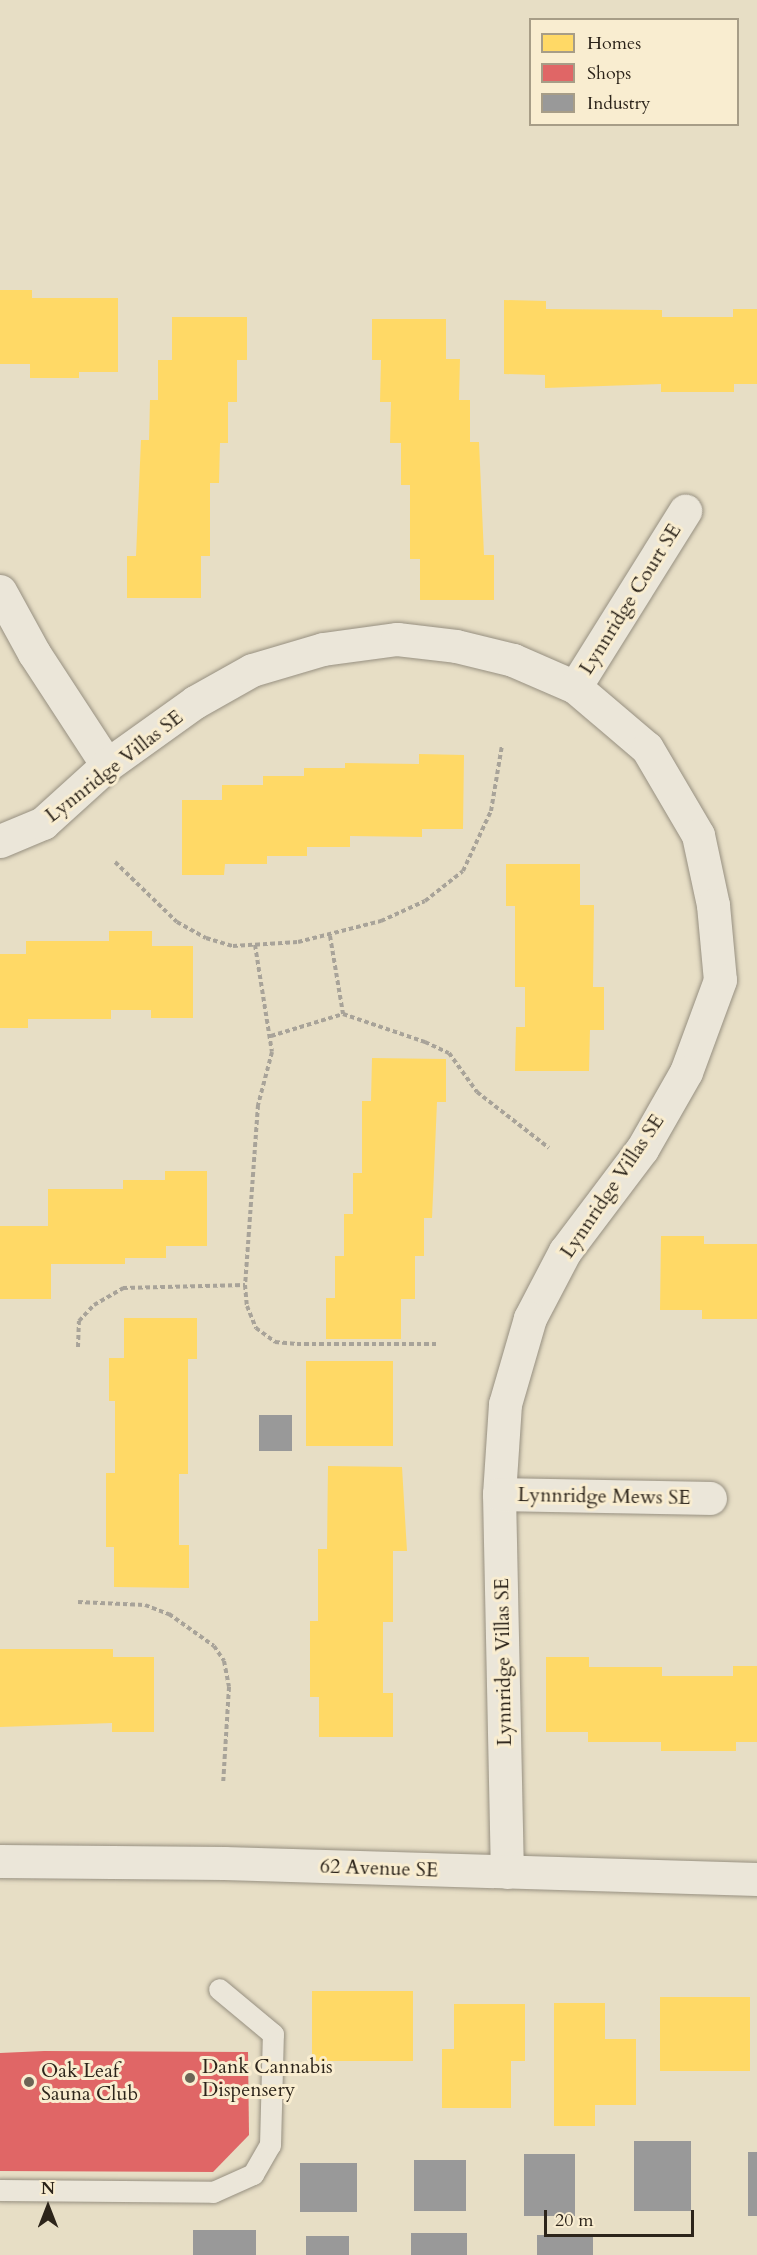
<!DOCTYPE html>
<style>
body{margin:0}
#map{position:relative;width:757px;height:2255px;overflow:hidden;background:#e7dec5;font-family:Cardo,serif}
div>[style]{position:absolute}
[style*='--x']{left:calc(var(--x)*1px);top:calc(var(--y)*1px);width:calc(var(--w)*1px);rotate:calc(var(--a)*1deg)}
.homes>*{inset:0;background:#ffd966;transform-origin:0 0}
.shops>*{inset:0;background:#e06666}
.industry>*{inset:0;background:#999;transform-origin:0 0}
.path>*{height:4px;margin-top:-2px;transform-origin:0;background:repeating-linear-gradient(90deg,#a8a399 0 4.5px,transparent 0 7.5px)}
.roads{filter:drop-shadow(0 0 2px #979081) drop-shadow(0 0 2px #979081)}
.lane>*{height:21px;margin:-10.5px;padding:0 10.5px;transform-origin:10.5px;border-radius:10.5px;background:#ebe6d9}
.street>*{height:33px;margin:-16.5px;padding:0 16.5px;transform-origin:16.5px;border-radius:16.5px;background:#ebe6d9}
.dots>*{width:16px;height:16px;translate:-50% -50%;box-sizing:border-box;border:3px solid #f9edd0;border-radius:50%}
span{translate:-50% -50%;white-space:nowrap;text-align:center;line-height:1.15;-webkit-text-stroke:6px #f9edd0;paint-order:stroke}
.street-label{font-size:20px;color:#2c241a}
.poi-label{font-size:20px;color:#2c241a}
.left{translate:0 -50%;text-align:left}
.legend{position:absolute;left:529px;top:18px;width:210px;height:108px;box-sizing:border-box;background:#f9edd0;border:2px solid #a79d87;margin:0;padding:8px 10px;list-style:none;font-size:18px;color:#2c241a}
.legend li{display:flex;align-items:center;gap:12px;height:30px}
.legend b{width:30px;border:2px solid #a79d87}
.north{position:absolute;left:18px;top:2177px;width:60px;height:60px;-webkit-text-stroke:4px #f9edd0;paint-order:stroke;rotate:0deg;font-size:16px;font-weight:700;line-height:24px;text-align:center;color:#2c241a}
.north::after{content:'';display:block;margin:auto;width:21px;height:27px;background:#2c241a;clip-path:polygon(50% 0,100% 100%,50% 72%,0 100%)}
.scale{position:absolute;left:544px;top:2210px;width:150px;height:27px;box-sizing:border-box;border:3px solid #2c241a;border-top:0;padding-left:8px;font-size:18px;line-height:21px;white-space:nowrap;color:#2c241a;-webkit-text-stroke:4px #f9edd0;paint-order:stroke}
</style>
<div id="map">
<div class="homes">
<div style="clip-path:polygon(0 290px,32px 290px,32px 298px,118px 298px,118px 372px,79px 372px,79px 378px,30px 378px,30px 364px,0 364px)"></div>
<div style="clip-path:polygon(504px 300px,546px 301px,546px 309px,662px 310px,662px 317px,733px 317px,733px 309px,757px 309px,757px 384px,734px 384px,734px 392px,661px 392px,661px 384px,545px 388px,545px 375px,504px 374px)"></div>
<div style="clip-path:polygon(172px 317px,247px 317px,247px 360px,237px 360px,237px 402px,228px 402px,228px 443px,220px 443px,219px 483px,210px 483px,210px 556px,201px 556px,201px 598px,127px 598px,127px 556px,136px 556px,141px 440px,149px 440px,150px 400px,158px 400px,158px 360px,172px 360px)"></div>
<div style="clip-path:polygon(372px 319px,446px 319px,446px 359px,460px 359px,459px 400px,470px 400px,470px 442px,479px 442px,484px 555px,494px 555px,494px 600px,420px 600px,420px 559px,410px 559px,410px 485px,401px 485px,401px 443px,390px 443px,391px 402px,380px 402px,381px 360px,372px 360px)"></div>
<div style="clip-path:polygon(419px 754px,464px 755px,463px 829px,422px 829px,422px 837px,350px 836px,350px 847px,307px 847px,307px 856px,267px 856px,267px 864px,225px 864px,224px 875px,182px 875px,182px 800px,222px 800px,222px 785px,263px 785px,263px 776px,304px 776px,304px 768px,345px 768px,345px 763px,419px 764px)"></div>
<div style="clip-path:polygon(506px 864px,580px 864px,580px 905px,594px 905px,593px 987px,604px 987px,604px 1030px,590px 1030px,589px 1071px,515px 1071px,516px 1027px,525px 1027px,525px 987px,515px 987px,515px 906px,506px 906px)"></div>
<div style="clip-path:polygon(109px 931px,152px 931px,152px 946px,193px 946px,193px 1018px,151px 1018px,151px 1010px,111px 1010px,111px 1019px,28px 1019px,28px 1028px,0 1028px,0 954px,26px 954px,26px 941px,109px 941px)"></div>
<div style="clip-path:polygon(372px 1058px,446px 1059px,446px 1102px,437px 1102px,432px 1218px,424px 1218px,424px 1256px,415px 1256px,415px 1299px,401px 1299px,401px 1339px,326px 1339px,326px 1298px,335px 1298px,335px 1256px,344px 1256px,344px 1214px,353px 1214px,353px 1173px,362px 1173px,362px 1101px,371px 1101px)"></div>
<div style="clip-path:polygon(165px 1171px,207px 1171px,207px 1246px,166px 1246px,166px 1258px,125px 1258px,125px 1264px,51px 1264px,51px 1299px,0 1299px,0 1226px,48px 1226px,48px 1189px,123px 1189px,123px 1180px,165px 1180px)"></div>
<div style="clip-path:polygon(661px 1236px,704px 1236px,704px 1244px,757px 1244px,757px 1319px,702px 1319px,702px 1310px,660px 1310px)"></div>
<div style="clip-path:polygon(124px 1318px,197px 1318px,197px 1359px,188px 1359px,188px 1474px,179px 1474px,179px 1545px,189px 1545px,189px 1588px,114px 1587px,114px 1547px,106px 1547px,106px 1473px,115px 1473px,115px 1401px,109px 1401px,109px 1358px,124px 1358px)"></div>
<div style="left:306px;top:1361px;width:87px;height:85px"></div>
<div style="clip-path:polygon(328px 1466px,402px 1467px,407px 1551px,393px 1551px,393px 1622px,383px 1622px,383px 1693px,393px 1693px,393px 1737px,319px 1737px,319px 1697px,310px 1697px,310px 1621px,318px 1621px,318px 1549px,327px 1549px)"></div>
<div style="clip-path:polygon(0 1649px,113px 1649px,113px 1657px,154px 1657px,154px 1732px,112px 1732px,112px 1723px,0 1727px)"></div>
<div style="clip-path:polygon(546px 1657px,589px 1657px,589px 1667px,662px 1667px,662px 1676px,733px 1676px,733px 1666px,757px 1666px,757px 1742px,736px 1742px,736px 1751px,661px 1751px,661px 1742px,588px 1742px,588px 1732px,546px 1732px)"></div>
<div style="left:312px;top:1991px;width:101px;height:70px"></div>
<div style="left:660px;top:1997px;width:90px;height:74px"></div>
<div style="clip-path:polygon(554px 2003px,605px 2003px,605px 2039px,636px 2039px,636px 2105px,595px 2105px,595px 2126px,554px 2126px)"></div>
<div style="clip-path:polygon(454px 2004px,525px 2004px,525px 2061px,511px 2061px,511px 2108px,442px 2108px,442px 2049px,454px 2049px)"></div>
</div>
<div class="shops">
<div style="clip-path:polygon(44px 2051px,248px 2052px,249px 2135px,213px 2172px,0 2171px,0 2053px)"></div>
</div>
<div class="industry">
<div style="left:259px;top:1415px;width:33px;height:36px"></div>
<div style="left:634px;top:2141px;width:57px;height:70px"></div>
<div style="left:748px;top:2152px;width:9px;height:64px"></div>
<div style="left:524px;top:2154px;width:51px;height:62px"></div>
<div style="left:414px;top:2160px;width:52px;height:51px"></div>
<div style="left:300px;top:2163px;width:57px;height:49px"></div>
<div style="left:193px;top:2230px;width:63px;height:25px"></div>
<div style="left:411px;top:2233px;width:56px;height:22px"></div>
<div style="left:537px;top:2235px;width:56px;height:20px"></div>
<div style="left:306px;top:2236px;width:43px;height:19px"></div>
</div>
<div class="path">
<div style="--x:115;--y:862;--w:86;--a:44.1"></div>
<div style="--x:177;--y:922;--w:33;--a:29"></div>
<div style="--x:206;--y:938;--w:28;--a:17"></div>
<div style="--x:233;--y:946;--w:65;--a:-3.5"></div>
<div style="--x:298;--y:942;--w:86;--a:-14.2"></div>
<div style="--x:381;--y:921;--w:48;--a:-24.4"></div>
<div style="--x:425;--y:901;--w:48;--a:-38.3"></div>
<div style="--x:463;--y:871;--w:66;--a:-65"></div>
<div style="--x:491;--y:811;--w:67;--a:-80.5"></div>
<div style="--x:330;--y:936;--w:79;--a:80.5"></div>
<div style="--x:255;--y:945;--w:108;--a:81"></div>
<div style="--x:272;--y:1052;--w:55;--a:104.8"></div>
<div style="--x:258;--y:1105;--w:180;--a:94.1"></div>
<div style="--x:245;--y:1285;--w:21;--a:85"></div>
<div style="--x:247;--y:1306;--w:24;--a:68"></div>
<div style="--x:256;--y:1328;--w:24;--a:36"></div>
<div style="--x:275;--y:1342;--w:22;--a:5"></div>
<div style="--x:297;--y:1344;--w:139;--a:0"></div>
<div style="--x:271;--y:1036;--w:75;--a:-17"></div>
<div style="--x:343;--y:1014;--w:87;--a:18.9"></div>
<div style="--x:425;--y:1042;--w:26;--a:25"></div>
<div style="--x:449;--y:1053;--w:48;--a:54.3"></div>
<div style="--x:477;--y:1092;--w:91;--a:37.9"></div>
<div style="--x:78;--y:1347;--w:26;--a:-88"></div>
<div style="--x:79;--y:1321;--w:22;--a:-47"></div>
<div style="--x:94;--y:1305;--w:34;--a:-30"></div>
<div style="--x:123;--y:1288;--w:122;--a:-1.4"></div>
<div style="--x:78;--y:1602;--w:67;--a:2.6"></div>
<div style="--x:145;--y:1605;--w:26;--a:21"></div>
<div style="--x:169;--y:1614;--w:55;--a:35.4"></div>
<div style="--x:214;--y:1646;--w:18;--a:56"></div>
<div style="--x:224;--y:1661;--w:26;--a:79"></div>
<div style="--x:229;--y:1687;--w:97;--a:93.5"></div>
</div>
<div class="roads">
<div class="lane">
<div style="--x:0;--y:2190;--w:213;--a:0.5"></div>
<div style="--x:213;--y:2192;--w:44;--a:-24.2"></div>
<div style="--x:253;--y:2174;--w:34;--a:-60"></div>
<div style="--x:270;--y:2145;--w:111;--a:-88.5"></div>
<div style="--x:273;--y:2034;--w:70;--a:-140.2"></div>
</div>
<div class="street">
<div style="--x:0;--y:591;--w:71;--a:61.3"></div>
<div style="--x:34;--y:653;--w:134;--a:56.9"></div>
<div style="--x:575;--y:687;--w:208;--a:-58"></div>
<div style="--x:0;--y:841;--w:47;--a:-22.7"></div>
<div style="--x:43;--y:823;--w:86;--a:-42.2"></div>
<div style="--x:107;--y:765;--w:108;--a:-35.6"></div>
<div style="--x:195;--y:702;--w:65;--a:-29.3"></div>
<div style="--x:252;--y:670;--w:74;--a:-16.5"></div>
<div style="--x:323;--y:649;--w:75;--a:-7.7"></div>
<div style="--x:397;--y:639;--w:59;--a:6.8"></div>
<div style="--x:456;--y:646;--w:59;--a:13.8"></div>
<div style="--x:513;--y:660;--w:68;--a:23.5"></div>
<div style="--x:575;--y:687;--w:94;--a:40.3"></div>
<div style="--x:647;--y:748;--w:101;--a:59.6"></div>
<div style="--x:698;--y:835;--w:72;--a:77.9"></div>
<div style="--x:713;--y:905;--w:75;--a:84.7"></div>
<div style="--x:720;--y:980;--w:98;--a:110.3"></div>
<div style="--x:686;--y:1072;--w:89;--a:119.7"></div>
<div style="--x:642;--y:1149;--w:128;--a:127"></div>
<div style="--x:565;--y:1251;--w:76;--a:117.6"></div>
<div style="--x:530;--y:1318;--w:90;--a:106.2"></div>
<div style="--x:505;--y:1404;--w:90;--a:93.8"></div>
<div style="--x:499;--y:1494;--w:378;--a:88.8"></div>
<div style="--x:499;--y:1494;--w:211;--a:1.1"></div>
<div style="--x:0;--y:1861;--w:224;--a:0.5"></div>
<div style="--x:224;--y:1863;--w:533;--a:1.72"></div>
</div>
</div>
<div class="dots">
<div style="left:190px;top:2078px;background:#6d6556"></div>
<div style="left:29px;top:2082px;background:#6d6556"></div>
</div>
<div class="street-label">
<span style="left:630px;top:599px;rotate:-58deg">Lynnridge Court SE</span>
<span style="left:114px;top:766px;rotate:-38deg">Lynnridge Villas SE</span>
<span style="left:612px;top:1186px;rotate:-56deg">Lynnridge Villas SE</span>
<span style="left:604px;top:1496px;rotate:1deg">Lynnridge Mews SE</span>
<span style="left:503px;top:1662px;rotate:-91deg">Lynnridge Villas SE</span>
<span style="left:379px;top:1868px;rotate:2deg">62 Avenue SE</span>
</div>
<div class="poi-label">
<span class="left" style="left:202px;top:2078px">Dank Cannabis<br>Dispensery</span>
<span class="left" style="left:41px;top:2082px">Oak Leaf<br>Sauna Club</span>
</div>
<ul class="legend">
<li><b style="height:16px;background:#ffd966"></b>Homes</li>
<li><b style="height:16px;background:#e06666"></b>Shops</li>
<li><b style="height:16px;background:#999"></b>Industry</li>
</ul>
<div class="north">N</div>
<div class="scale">20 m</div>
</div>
